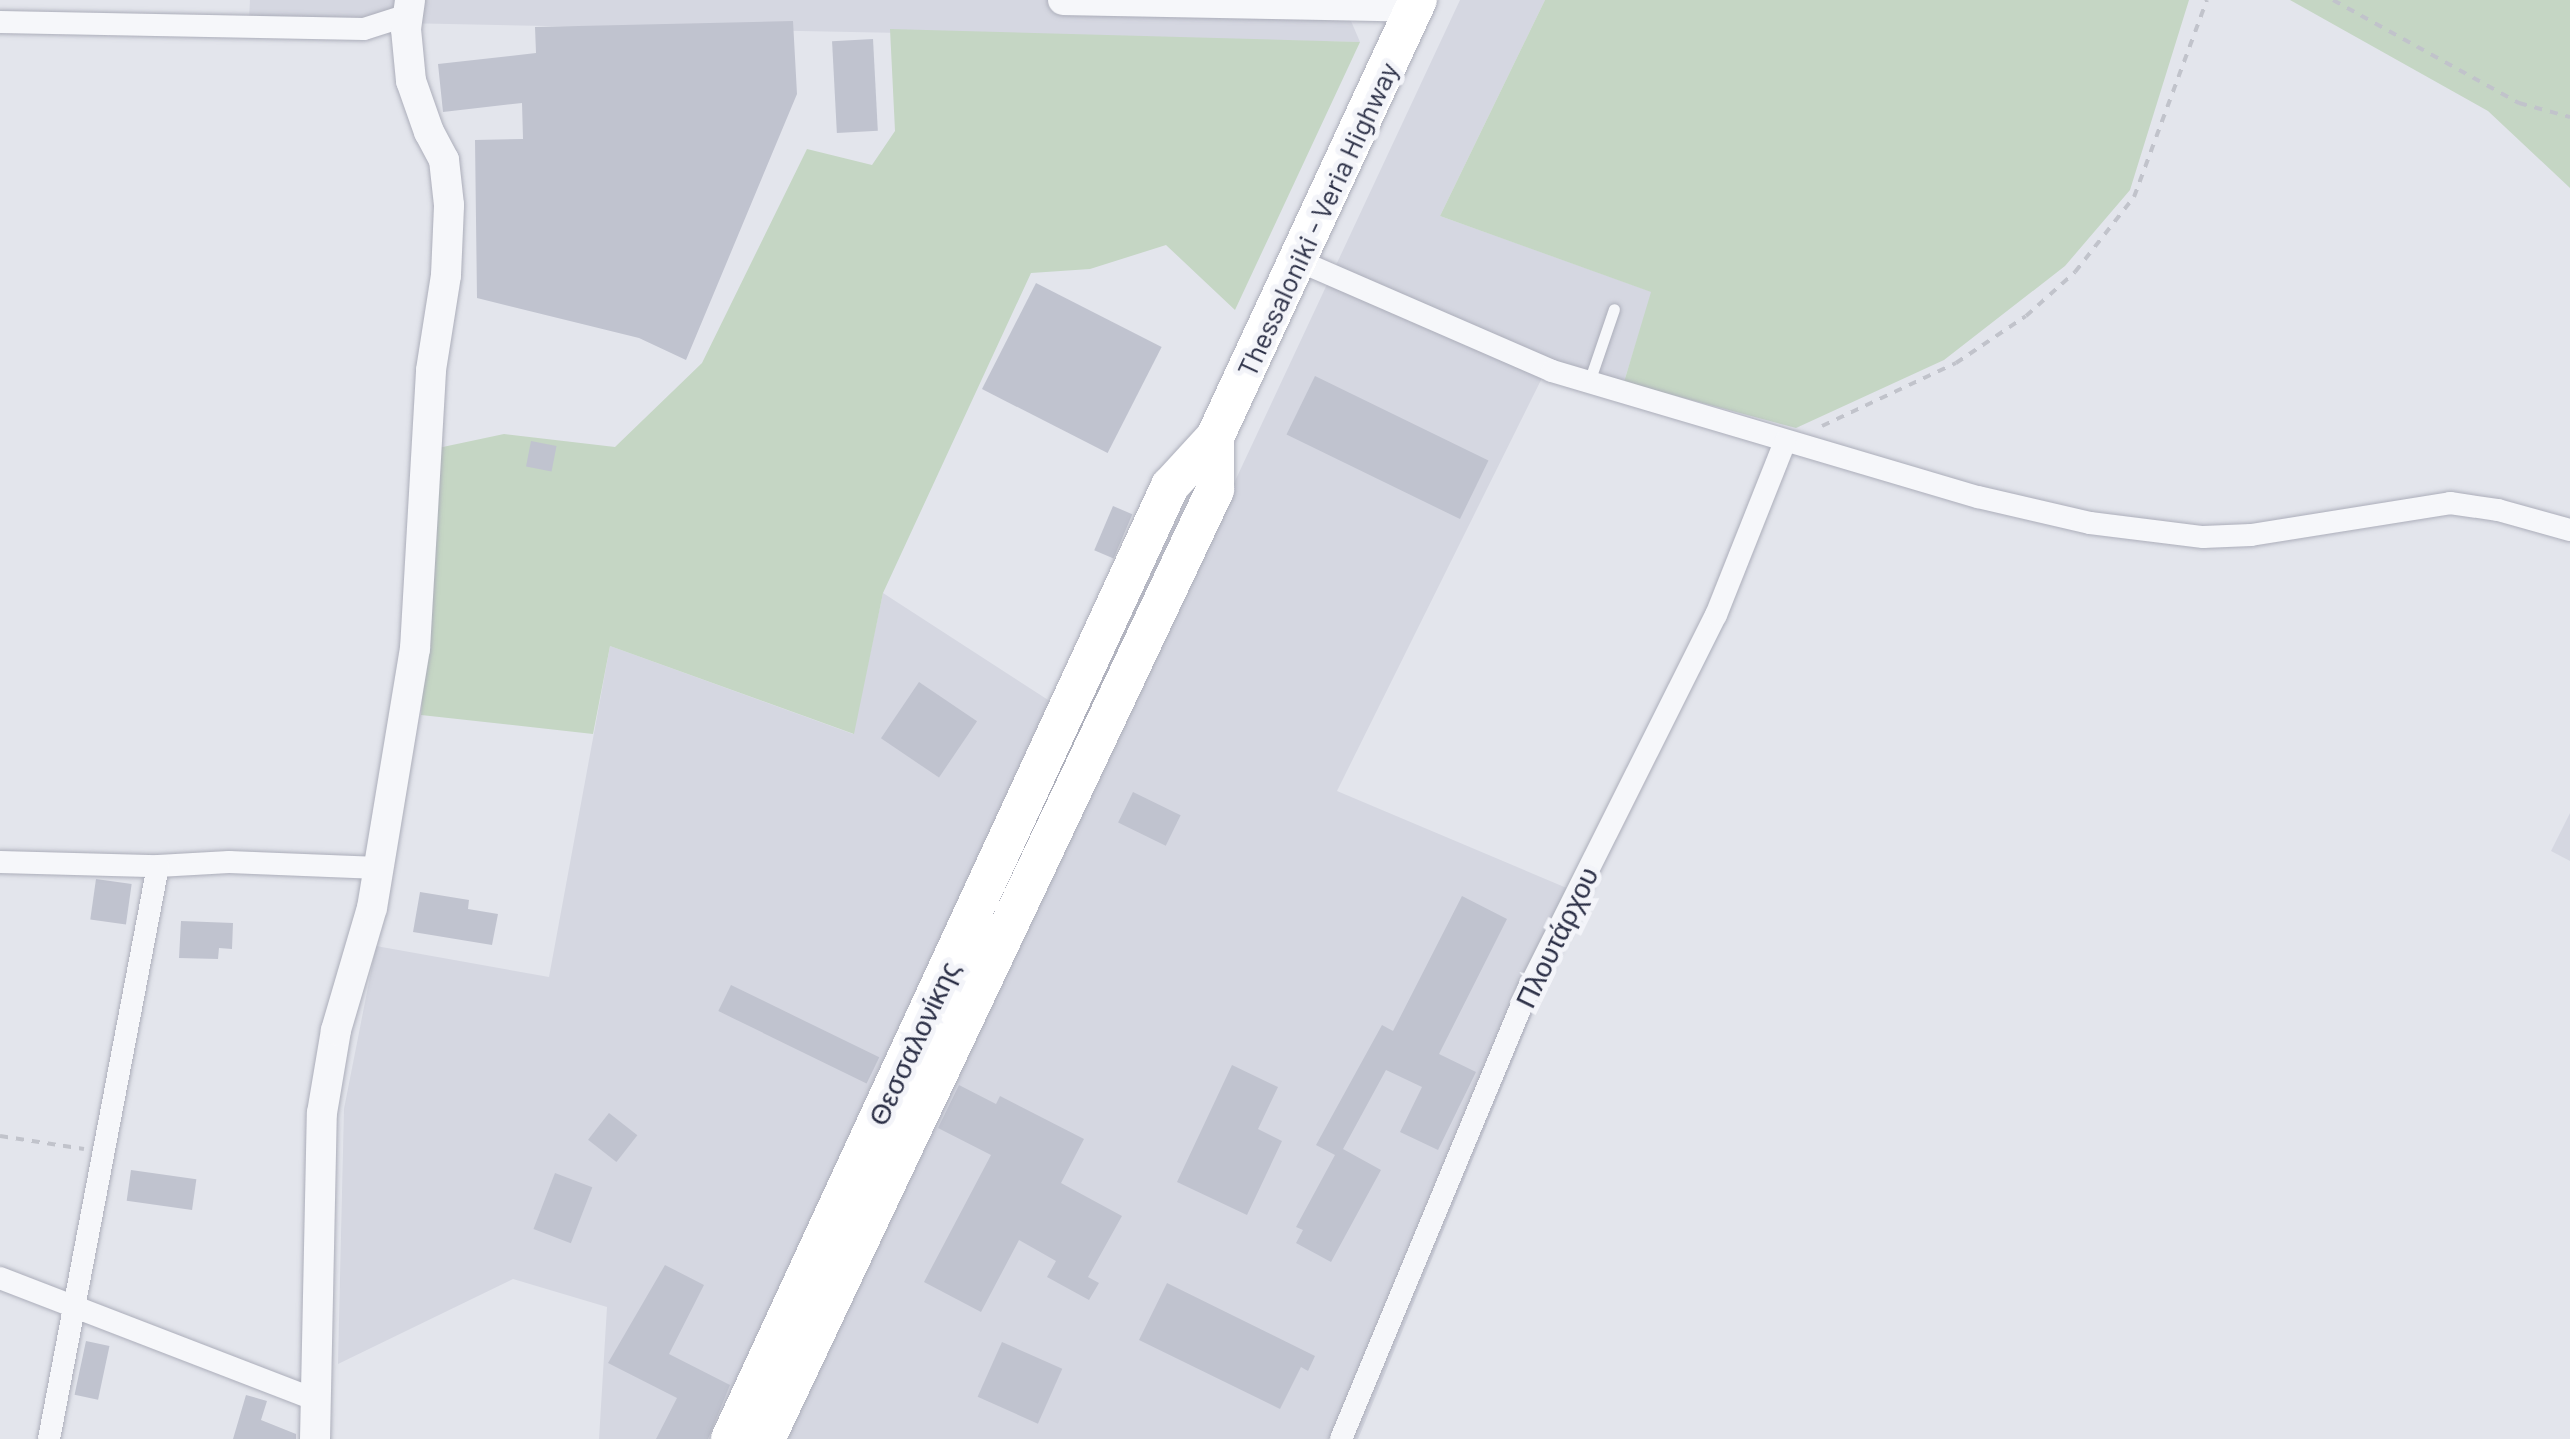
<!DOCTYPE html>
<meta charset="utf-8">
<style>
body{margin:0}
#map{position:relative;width:2570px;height:1439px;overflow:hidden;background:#e3e5ec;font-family:Barlow,sans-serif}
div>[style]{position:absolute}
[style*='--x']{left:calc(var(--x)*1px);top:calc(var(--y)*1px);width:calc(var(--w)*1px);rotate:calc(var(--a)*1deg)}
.built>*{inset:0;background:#d5d7e1}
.green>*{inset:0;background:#c5d6c4}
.building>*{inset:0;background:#c0c3cf;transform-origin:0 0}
.path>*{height:4px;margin-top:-2px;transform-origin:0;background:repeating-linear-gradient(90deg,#c1c3cb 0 8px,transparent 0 16px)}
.roads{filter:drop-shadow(0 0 2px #acaeba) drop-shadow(0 0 2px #acaeba)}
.service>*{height:11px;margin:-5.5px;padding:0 5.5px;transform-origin:5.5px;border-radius:5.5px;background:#f6f7fa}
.minor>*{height:22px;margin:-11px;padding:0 11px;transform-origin:11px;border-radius:11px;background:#f6f7fa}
.tertiary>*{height:30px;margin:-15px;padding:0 15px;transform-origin:15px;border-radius:15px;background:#f6f7fa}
.primary>*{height:38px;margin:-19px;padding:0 19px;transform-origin:19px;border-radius:19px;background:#fff}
span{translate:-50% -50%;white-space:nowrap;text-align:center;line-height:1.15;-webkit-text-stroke:10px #f3f4f9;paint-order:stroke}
.street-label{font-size:28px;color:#2a2e45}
</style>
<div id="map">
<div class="built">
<div style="clip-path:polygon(250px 0,1342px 0,1360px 42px,249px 20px)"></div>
<div style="clip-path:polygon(1460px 0,1545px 0,1440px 216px,1652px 292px,1618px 401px,1542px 378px,1337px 791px,1569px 889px,1585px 900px,1543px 988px,1358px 1439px,787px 1439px)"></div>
<div style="clip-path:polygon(883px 593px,1059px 707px,719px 1439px,599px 1439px,607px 1307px,513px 1279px,338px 1364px,344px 1109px,376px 946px,549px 977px,610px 646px,853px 734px)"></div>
<div style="clip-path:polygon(2570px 813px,2570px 861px,2551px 851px)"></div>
</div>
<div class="green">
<div style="clip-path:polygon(1545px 0,2189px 0,2130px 190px,2065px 266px,1944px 360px,1796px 428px,1624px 382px,1651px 292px,1440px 216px)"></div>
<div style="clip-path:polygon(2290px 0,2570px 0,2570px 188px,2488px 111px)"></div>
<div style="clip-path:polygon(890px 29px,1360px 42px,1235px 310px,1166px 245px,1090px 269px,1031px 273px,883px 593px,854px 734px,610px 646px,593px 734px,421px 715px,438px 448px,504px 434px,615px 447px,702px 363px,807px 149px,872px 165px,895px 131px)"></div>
</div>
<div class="building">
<div style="clip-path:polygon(793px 21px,797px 94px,686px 360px,639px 338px,477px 298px,475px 140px,523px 139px,522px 103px,443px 112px,438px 64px,536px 53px,535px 27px)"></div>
<div style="left:873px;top:39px;width:92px;height:41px;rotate:87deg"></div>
<div style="left:1036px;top:283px;width:141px;height:119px;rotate:27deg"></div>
<div style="left:1315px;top:376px;width:193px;height:65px;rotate:26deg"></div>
<div style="left:531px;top:441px;width:26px;height:26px;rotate:11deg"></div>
<div style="left:1113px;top:506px;width:21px;height:48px;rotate:23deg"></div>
<div style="left:919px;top:682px;width:70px;height:68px;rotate:34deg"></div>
<div style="left:1133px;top:792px;width:53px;height:34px;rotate:26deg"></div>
<div style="left:96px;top:879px;width:36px;height:41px;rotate:8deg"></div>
<div style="clip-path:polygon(420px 892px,469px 900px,468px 909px,498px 914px,492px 945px,413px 932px)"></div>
<div style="clip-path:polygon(1462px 896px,1507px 919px,1439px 1054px,1476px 1072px,1438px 1150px,1400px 1132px,1422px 1087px,1386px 1070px,1343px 1149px,1381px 1170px,1331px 1262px,1296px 1243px,1303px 1230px,1296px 1227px,1335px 1155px,1316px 1145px,1382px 1025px,1393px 1031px)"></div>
<div style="clip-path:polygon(181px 921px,233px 923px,232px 949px,219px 948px,218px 959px,179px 958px)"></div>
<div style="left:731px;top:985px;width:165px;height:29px;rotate:26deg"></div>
<div style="clip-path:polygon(1232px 1065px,1278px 1087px,1258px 1129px,1282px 1141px,1247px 1215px,1177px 1182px)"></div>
<div style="clip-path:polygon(959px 1085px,996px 1104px,1000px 1096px,1084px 1139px,1061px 1183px,1122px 1216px,1088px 1277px,1099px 1283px,1089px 1300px,1047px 1277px,1056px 1261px,1019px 1240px,981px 1312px,924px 1282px,991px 1155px,938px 1128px)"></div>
<div style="left:609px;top:1113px;width:36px;height:34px;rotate:38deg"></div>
<div style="left:131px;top:1170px;width:66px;height:31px;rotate:8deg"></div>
<div style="left:555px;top:1173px;width:40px;height:60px;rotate:21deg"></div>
<div style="clip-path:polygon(665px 1265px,704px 1285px,669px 1354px,730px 1385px,708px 1439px,656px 1439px,677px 1398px,608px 1363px)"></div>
<div style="clip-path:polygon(1167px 1283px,1315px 1356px,1308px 1371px,1301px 1367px,1280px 1409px,1139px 1340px)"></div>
<div style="left:86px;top:1341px;width:24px;height:55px;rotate:12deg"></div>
<div style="left:1002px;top:1342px;width:66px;height:60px;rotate:24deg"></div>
<div style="clip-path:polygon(246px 1395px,267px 1401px,261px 1420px,296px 1434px,296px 1439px,233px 1439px)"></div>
</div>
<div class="path">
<div style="--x:2333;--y:0;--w:213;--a:29"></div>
<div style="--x:2519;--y:103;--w:53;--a:15.4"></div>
<div style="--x:1822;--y:426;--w:148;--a:-25.2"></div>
<div style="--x:1956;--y:363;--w:84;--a:-33.9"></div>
<div style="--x:2026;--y:316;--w:66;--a:-41.9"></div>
<div style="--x:2075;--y:272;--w:95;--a:-51.8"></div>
<div style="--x:2134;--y:197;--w:210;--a:-69.7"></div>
<div style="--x:0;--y:1136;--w:85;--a:8.8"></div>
</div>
<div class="roads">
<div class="service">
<div style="--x:1589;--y:382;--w:77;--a:-71.1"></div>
</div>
<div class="minor">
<div style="--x:0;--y:22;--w:364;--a:1.1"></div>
<div style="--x:364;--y:29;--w:46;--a:-17.7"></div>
<div style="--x:1297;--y:260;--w:278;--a:23.5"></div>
<div style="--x:1552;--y:371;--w:444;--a:16.5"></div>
<div style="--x:1978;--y:497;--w:115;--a:13.1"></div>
<div style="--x:2090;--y:523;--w:114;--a:7.1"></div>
<div style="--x:2203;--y:537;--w:48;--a:-2.4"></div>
<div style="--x:2251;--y:535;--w:202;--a:-9.1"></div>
<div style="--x:2450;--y:503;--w:49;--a:8.3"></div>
<div style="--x:2498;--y:510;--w:75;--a:15.5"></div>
<div style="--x:0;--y:862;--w:158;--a:1.5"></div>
<div style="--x:158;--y:866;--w:71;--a:-3.2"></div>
<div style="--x:229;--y:862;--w:150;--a:2.3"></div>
<div style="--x:0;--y:1278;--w:339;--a:21.1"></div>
<div style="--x:49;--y:1439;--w:583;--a:-79.23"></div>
<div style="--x:1341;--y:1439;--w:491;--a:-67.4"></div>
<div style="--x:1530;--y:986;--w:415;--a:-63.4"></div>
<div style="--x:1716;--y:615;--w:186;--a:-68.3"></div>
</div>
<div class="tertiary">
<div style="--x:1063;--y:0;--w:352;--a:1.1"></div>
<div style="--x:315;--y:1439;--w:326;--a:-88.8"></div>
<div style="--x:322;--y:1113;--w:84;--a:-80.4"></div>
<div style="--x:336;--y:1030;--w:127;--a:-73.6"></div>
<div style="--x:372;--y:908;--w:263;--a:-80.6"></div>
<div style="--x:415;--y:649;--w:279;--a:-86.7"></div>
<div style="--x:431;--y:370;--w:96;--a:-81"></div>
<div style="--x:446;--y:275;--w:70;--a:-87.5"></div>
<div style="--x:449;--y:205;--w:45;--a:-96.3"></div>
<div style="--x:444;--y:160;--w:32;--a:-118"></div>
<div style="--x:429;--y:132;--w:54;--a:-109.4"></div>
<div style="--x:411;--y:81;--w:52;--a:-95.5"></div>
<div style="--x:406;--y:29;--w:29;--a:-82"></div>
</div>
<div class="primary">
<div style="--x:730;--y:1439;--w:1050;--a:-65.22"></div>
<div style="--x:1170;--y:486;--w:67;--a:-47.4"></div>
<div style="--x:1215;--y:437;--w:482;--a:-65.1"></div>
<div style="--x:766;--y:1439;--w:1050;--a:-64.68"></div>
<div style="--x:1215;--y:490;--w:53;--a:-90"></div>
</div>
</div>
<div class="street-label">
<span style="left:1317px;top:219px;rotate:-65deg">Thessaloniki - Veria Highway</span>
<span style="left:1556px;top:937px;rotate:-64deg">Πλουτάρχου</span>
<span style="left:913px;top:1043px;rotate:-65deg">Θεσσαλονίκης</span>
</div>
</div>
